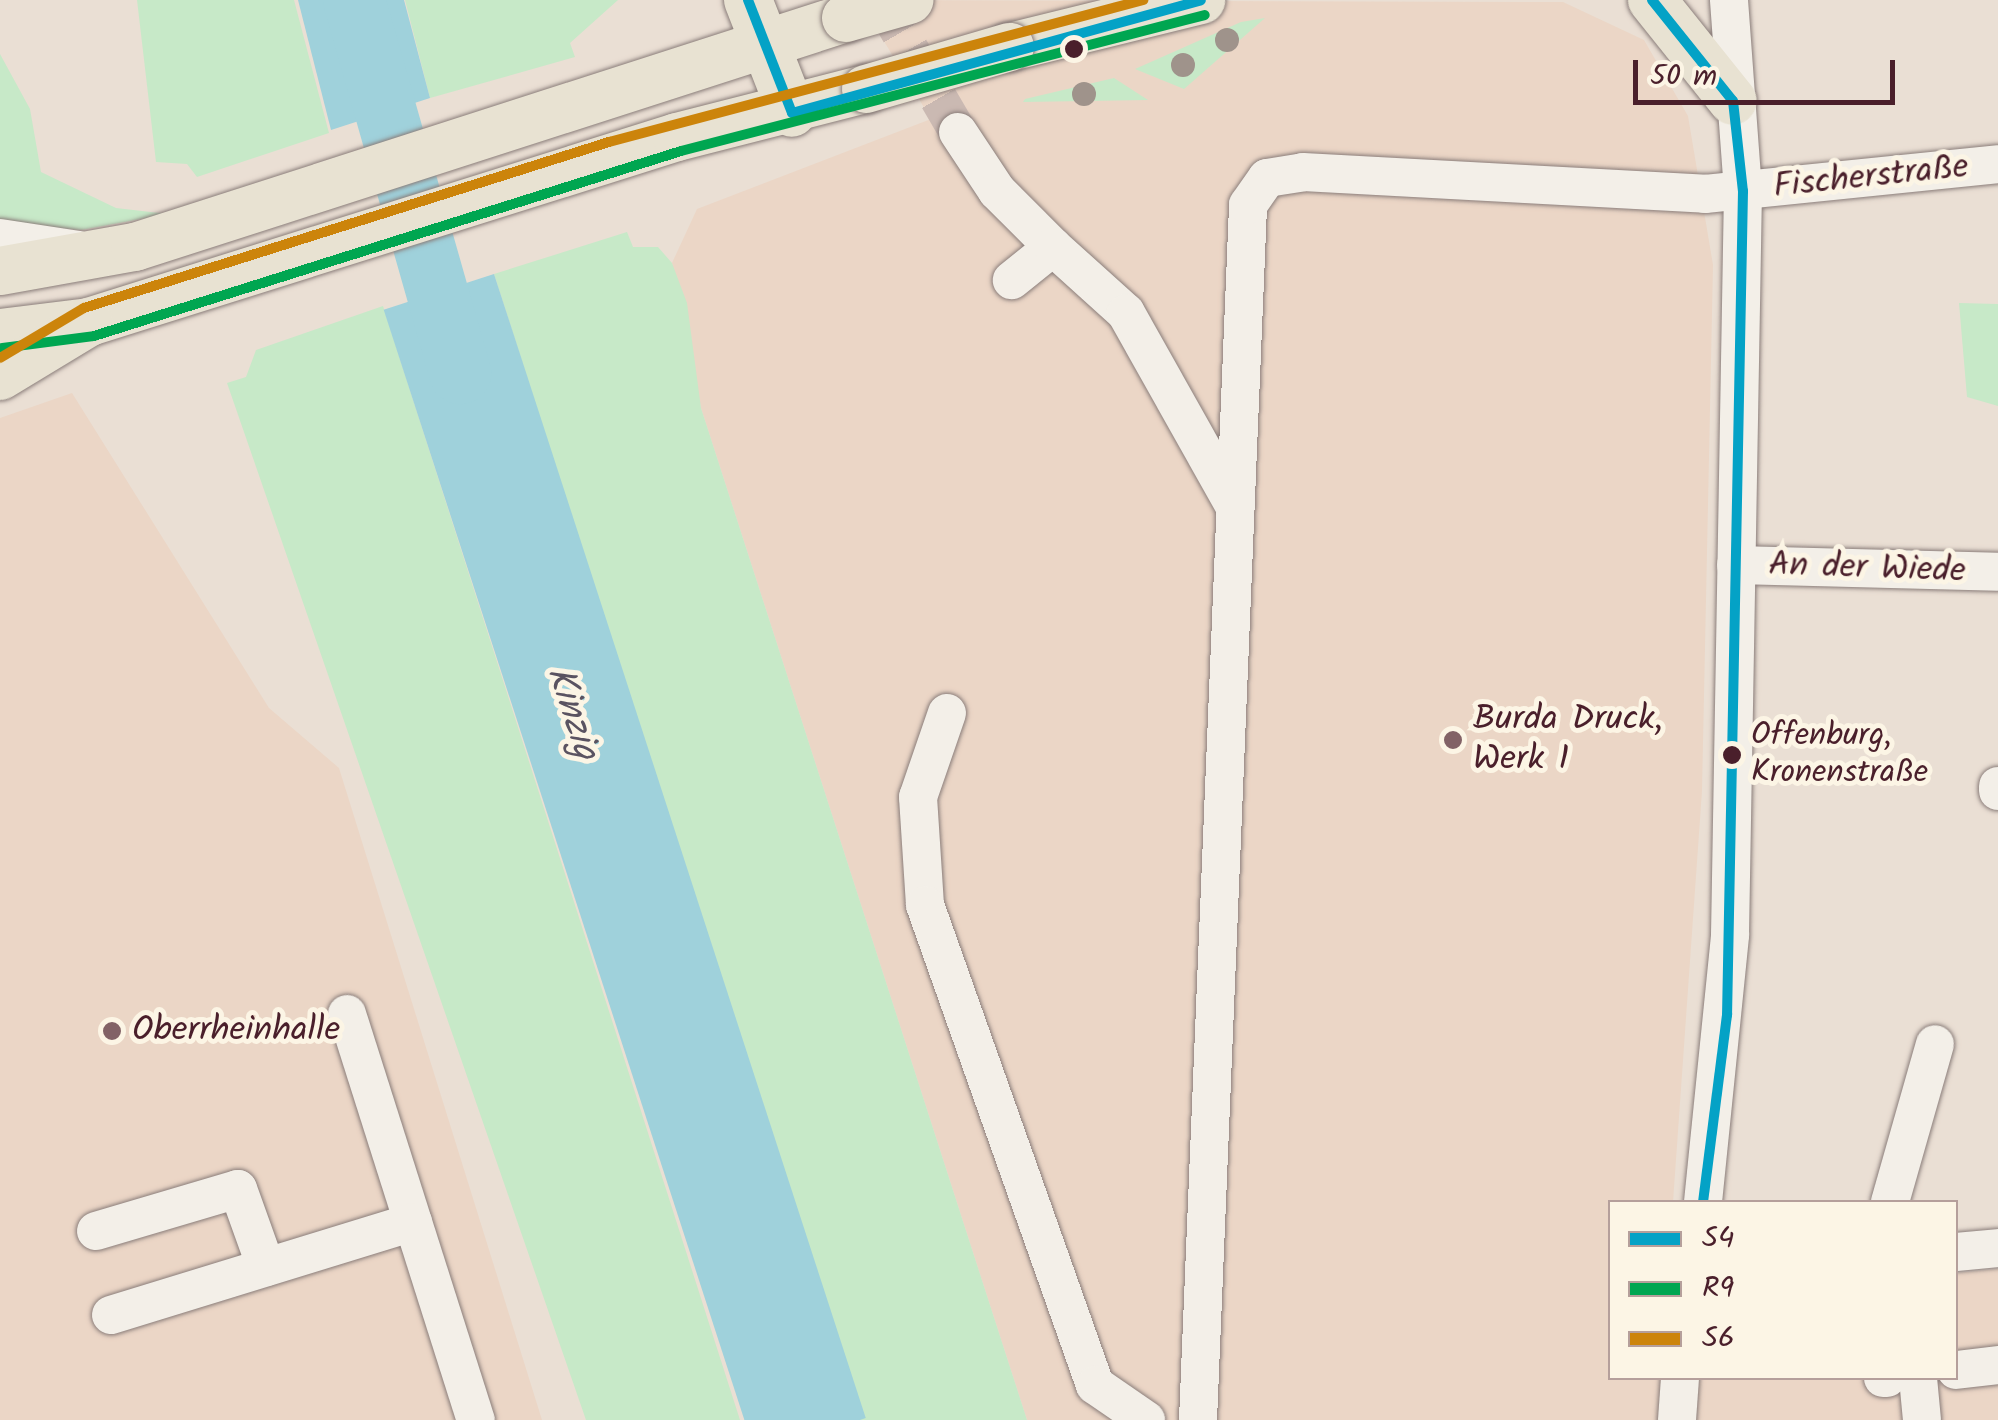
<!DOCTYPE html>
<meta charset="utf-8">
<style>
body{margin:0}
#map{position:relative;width:1998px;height:1420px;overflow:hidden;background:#eadfd4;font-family:Kalam,sans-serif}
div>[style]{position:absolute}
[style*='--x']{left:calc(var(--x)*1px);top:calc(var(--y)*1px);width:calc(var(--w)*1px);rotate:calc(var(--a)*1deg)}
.built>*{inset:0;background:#ebd6c6}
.green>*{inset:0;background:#c7e9c8}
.water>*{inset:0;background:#9fd1db;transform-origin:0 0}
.river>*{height:62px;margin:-31px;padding:0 31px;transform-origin:31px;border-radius:31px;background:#9fd1db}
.minor-tunnel>*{height:38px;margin-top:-19px;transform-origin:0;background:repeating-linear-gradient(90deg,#cab9b2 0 38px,transparent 0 57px)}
.roads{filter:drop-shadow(0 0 2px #8a7d7a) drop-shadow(0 0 2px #8a7d7a)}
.minor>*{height:38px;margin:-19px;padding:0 19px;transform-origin:19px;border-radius:19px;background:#f3efe8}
.major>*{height:48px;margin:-24px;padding:0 24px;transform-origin:24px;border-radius:24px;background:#e8e2d2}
.bridges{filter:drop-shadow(0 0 2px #8a7d7a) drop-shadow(0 0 2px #8a7d7a)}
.major-bridge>*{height:48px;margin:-24px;padding:0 24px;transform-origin:24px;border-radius:24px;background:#e8e2d2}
.bus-1>*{height:10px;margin:-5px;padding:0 5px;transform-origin:5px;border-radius:5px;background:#04a2c6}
.bus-2>*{height:10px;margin:-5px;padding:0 5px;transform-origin:5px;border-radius:5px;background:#00a651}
.bus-3>*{height:10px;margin:-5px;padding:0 5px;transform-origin:5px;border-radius:5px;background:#cc840b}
.trees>*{width:24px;height:24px;margin:-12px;border-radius:50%;background:#9f938b}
.dots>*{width:28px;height:28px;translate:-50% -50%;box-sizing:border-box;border:5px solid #fcf5e5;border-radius:50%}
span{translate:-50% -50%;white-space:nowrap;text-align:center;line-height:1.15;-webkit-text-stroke:10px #fcf5e5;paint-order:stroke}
.bus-label{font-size:32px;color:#4a1f2b}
.left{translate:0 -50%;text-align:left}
.street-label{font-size:35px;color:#4a1f2b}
.poi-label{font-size:35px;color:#4a1f2b}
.water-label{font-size:38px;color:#5a5361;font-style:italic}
.legend{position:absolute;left:1608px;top:1200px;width:350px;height:180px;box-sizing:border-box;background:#fcf5e5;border:2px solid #b59f9b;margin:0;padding:12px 18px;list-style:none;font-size:30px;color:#4a1f2b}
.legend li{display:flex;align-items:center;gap:20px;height:50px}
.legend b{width:50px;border:2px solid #b59f9b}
.scale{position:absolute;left:1633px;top:60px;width:262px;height:45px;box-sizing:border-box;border:5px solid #4a1f2b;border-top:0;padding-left:12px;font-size:30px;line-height:35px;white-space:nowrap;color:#4a1f2b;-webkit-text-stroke:8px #fcf5e5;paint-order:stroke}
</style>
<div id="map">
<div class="built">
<div style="clip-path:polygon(859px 0,1563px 2px,1644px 40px,1688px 116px,1713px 265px,1702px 791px,1673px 1202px,1610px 1202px,1610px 1378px,1956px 1378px,1956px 1273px,1998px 1269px,1998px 1420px,1027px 1420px,701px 408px,672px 263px,697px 209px,931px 119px)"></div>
<div style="clip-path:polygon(72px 393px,269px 708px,339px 768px,542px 1420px,0 1420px,0 418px)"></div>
</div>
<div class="green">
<div style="clip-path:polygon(137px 0,294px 0,329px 133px,197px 177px,187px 164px,156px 162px)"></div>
<div style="clip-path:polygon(405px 0,618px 0,570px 43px,575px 57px,430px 98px)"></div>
<div style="clip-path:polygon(1265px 18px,1184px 89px,1135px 69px,1241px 22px)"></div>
<div style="clip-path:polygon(0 54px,30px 109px,41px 172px,116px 208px,168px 214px,81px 230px,0 224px)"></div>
<div style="clip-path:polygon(1114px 78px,1148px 100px,1023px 102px,1025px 99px)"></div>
<div style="clip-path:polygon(627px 232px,633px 247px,658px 247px,672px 263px,687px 303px,701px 408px,1027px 1420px,860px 1420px,494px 274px)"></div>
<div style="clip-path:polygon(1959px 303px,1998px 304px,1998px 406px,1967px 397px)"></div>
<div style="clip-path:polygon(383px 306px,740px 1420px,586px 1420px,227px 383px,246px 377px,256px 350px)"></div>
</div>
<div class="water">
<div style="clip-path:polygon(298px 0,404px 0,430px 98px,331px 130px)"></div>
<div style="left:494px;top:274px;width:1203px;height:116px;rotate:72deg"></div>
</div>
<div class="river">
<div style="--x:354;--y:0;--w:388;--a:74.1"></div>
</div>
<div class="minor-tunnel">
<div style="--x:881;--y:0;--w:153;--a:59.7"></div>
</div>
<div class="roads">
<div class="minor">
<div style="--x:958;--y:132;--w:71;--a:56.5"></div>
<div style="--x:997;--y:191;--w:79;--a:45"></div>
<div style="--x:1053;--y:247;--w:53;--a:141.2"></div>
<div style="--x:0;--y:238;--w:80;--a:8.6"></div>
<div style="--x:1053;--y:247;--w:98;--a:42.1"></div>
<div style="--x:1126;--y:313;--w:223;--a:60.7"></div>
<div style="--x:1736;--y:565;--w:262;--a:1.5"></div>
<div style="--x:947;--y:713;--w:89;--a:109"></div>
<div style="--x:918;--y:797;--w:108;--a:86.3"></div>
<div style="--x:925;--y:905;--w:509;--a:70.5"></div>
<div style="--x:1095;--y:1385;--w:62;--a:34.5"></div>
<div style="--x:1998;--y:786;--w:5;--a:90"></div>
<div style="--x:347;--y:1014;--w:426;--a:72.4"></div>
<div style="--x:1703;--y:1202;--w:268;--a:-84.2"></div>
<div style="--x:1730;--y:935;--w:744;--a:-89"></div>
<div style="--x:1743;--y:191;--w:192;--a:-94.2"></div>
<div style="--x:1890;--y:1202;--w:164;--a:-74.1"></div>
<div style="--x:96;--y:1231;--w:148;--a:-16.5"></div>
<div style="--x:238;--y:1189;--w:83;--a:70.3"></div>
<div style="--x:1956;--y:1252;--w:42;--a:-5.4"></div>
<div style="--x:111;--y:1315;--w:316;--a:-17.1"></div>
<div style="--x:1956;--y:1370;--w:42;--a:-6.8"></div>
<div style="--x:1883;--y:1378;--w:4;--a:0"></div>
<div style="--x:1918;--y:1378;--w:42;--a:84.6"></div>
<div style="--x:1198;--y:1420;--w:1216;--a:-87.64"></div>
<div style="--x:1248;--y:205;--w:33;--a:-55"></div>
<div style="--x:1267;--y:178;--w:36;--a:-9"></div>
<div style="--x:1303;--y:172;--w:403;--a:3.1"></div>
<div style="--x:1705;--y:194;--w:295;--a:-5.8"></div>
<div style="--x:1677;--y:1420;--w:42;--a:-85.9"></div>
</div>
<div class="major">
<div style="--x:748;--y:0;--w:121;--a:68.7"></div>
<div style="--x:1652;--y:0;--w:129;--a:51.3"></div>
<div style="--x:1010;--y:47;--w:197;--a:-13.8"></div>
<div style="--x:0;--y:271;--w:137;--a:-10.1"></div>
<div style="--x:135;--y:247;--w:747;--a:-17.85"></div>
<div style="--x:0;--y:333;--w:90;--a:-7"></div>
<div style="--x:89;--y:322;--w:616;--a:-17.46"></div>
<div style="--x:677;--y:137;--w:195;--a:-14.3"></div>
<div style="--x:0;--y:376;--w:104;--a:-31.2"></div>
</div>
</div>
<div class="bridges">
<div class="major-bridge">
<div style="--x:846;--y:18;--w:66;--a:-15.9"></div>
<div style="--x:866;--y:89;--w:150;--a:-16.3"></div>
</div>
</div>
<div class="bus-1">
<div style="--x:748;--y:0;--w:121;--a:68.7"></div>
<div style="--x:792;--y:113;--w:424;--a:-15.4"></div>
<div style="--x:1652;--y:0;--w:129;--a:51.3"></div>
<div style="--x:1733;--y:101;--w:91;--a:83.7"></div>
<div style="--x:1743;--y:191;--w:824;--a:91.11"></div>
<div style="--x:1727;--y:1015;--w:189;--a:97.3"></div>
</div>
<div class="bus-2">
<div style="--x:2;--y:348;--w:93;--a:-7.4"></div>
<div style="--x:94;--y:336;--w:615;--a:-17.49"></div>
<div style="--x:681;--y:151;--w:541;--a:-14.55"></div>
</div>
<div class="bus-3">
<div style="--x:0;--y:358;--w:98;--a:-30.8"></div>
<div style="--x:84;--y:308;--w:551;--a:-17.55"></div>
<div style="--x:609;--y:142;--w:553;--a:-14.89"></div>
</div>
<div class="trees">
<div style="left:1227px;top:40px"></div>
<div style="left:1183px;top:65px"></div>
<div style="left:1084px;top:94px"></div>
</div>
<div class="dots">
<div style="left:1074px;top:49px;background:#4a1f2b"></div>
<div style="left:1453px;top:740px;background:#826266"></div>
<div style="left:1732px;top:755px;background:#4a1f2b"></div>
<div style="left:112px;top:1031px;background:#826266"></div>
</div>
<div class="bus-label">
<span class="left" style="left:1751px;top:755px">Offenburg,<br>Kronenstraße</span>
</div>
<div class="street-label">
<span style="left:1871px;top:178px;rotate:-6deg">Fischerstraße</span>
<span style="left:1867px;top:569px;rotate:2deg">An der Wiede</span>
</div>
<div class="poi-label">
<span class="left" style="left:1473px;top:740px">Burda Druck,<br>Werk 1</span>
<span class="left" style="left:132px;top:1031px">Oberrheinhalle</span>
</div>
<div class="water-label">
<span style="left:571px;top:713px;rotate:72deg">Kinzig</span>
</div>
<ul class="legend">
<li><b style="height:12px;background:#04a2c6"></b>S4</li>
<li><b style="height:12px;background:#00a651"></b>R9</li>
<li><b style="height:12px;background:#cc840b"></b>S6</li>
</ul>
<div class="scale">50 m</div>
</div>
